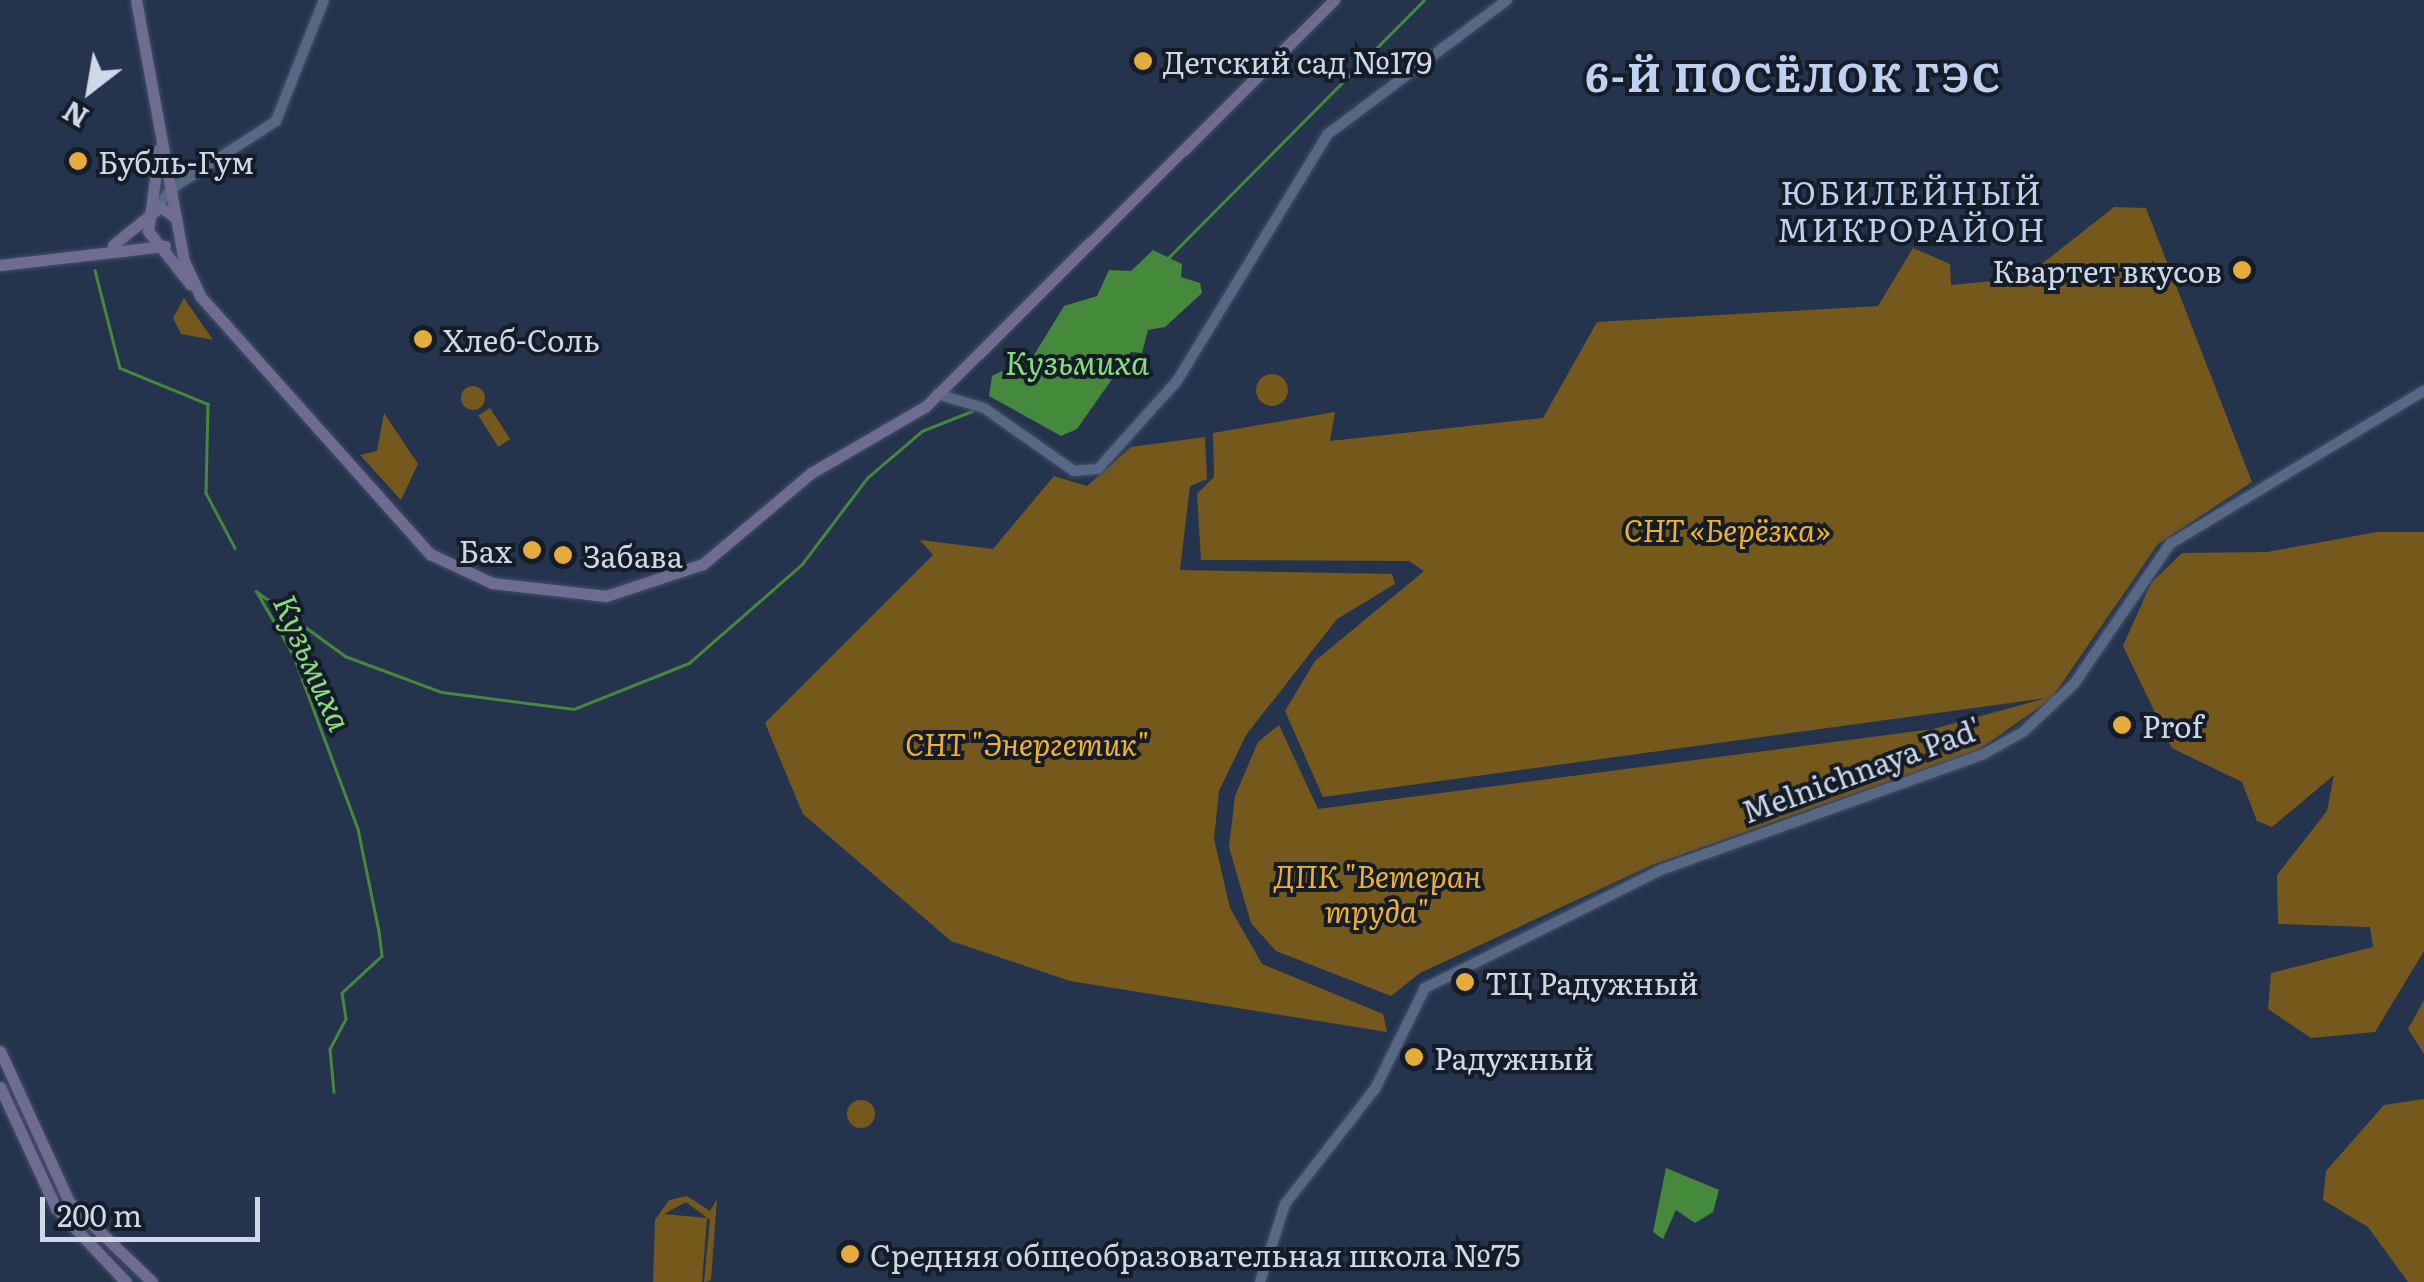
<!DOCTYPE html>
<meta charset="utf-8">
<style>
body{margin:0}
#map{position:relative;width:2424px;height:1282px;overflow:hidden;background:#24344f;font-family:Literata,serif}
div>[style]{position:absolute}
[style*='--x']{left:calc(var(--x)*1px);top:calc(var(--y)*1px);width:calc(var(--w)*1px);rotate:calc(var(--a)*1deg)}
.green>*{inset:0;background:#76581a;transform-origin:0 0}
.round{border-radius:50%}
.water>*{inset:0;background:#45893a}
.stream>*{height:2.5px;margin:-1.25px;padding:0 1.25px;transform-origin:1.25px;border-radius:1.25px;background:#45893a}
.roads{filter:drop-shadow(0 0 2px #435067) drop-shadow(0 0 2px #435067)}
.tertiary>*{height:10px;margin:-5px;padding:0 5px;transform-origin:5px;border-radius:5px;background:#566886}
.secondary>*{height:11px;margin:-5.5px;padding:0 5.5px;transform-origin:5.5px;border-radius:5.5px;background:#6f6c94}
.dots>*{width:28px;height:28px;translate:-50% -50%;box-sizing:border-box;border:5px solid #141c28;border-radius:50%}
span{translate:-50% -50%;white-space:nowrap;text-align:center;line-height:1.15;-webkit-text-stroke:8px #141c28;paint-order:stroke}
.poi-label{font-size:30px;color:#ced8ea}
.left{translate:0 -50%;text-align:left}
.right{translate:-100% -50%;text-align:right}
.park-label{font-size:30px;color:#f5b316;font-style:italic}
.street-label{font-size:30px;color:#ced8ea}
.neighbourhood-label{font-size:32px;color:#bdd1f3;letter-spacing:2.5px}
.water-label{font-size:32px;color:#85de77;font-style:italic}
.district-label{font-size:40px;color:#bdd1f3;font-weight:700;letter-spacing:2.5px}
.north{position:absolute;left:40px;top:40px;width:100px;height:100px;-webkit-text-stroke:8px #141c28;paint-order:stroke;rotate:211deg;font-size:28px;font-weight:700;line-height:40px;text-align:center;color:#ced8ea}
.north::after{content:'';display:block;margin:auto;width:35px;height:45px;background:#ced8ea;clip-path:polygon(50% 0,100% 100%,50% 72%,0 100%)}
.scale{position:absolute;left:40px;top:1197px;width:220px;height:45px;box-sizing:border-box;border:5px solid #ced8ea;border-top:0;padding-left:12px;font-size:30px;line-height:35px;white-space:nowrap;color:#ced8ea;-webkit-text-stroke:8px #141c28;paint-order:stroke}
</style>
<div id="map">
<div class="green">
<div style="clip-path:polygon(2114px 207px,2146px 208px,2252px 482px,2158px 544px,2051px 699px,1978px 750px,1652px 865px,1420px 973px,1391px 996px,1276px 951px,1251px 923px,1229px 847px,1235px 796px,1258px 742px,1279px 725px,1318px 809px,1933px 729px,2047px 698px,1323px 797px,1285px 711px,1315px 661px,1424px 571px,1409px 561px,1201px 560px,1197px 494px,1214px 477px,1213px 433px,1335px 412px,1330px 441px,1543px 418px,1597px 322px,1878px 306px,1913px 248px,1950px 264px,1951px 285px,2024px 278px)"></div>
<div style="clip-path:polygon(184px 298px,213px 340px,181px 334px,173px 318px)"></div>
<div class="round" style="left:1256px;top:374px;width:32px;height:32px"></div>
<div class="round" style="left:461px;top:386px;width:24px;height:24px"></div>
<div style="left:490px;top:408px;width:37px;height:14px;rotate:57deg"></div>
<div style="clip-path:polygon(384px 413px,418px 464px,401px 500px,360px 455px,377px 451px)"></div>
<div style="clip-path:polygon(1205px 437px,1207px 479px,1190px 486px,1180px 570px,1392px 574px,1395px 584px,1337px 619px,1246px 735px,1219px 791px,1214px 839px,1230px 908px,1262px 964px,1383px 1014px,1387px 1032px,1070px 981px,951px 941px,803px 814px,765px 723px,933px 555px,920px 540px,993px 549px,1054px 476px,1087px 486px,1131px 447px)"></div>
<div style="clip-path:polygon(2377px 532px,2424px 532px,2424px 951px,2375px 1032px,2311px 1038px,2268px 1009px,2271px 973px,2373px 947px,2370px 927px,2278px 924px,2277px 875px,2327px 811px,2334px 775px,2272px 827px,2257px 821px,2242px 782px,2172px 748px,2123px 646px,2151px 583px,2182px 553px,2267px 552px)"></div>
<div style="clip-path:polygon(2424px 1000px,2424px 1054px,2408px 1029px)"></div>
<div style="clip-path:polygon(2424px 1099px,2424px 1282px,2408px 1282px,2368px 1227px,2323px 1200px,2326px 1171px,2384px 1105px)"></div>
<div class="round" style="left:847px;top:1100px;width:28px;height:28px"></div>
<div style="clip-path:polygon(687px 1196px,710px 1211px,717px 1199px,711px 1280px,704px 1282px,710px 1220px,686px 1202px,664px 1214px,707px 1218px,702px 1282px,653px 1282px,655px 1220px,669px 1200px)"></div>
</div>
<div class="water">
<div style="clip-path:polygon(1153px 250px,1182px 264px,1181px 277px,1200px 283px,1202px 293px,1165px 327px,1148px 330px,1142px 353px,1131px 352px,1077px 429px,1061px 436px,989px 396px,992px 376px,1034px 355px,1064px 306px,1097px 296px,1109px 270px,1131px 271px)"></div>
<div style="clip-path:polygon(1666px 1168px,1719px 1190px,1713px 1212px,1695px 1223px,1676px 1210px,1663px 1239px,1653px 1232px)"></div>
</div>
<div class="stream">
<div style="--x:1168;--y:258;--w:363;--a:-45.2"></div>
<div style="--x:95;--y:270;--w:101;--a:75.7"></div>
<div style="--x:120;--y:368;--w:95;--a:22.2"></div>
<div style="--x:208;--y:404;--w:89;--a:91.3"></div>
<div style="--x:206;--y:493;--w:62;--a:62.2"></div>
<div style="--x:256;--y:591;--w:110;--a:36.1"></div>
<div style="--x:345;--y:656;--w:103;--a:20.4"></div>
<div style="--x:442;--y:692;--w:133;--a:7.3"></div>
<div style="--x:574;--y:709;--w:124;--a:-21.8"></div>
<div style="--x:689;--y:663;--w:150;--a:-41.2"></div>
<div style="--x:802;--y:564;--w:108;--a:-52.9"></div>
<div style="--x:867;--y:478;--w:72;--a:-40.5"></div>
<div style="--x:922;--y:431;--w:54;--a:-21.8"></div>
<div style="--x:257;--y:592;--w:72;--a:59.9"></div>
<div style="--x:293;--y:654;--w:187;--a:69.6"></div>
<div style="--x:358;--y:829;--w:104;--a:78.4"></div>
<div style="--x:379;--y:931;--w:25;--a:83"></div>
<div style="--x:382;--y:956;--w:54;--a:137.2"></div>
<div style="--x:342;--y:993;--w:26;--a:81"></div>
<div style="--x:346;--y:1019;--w:34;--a:118"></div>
<div style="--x:330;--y:1049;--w:43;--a:84.7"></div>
</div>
<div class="roads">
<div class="tertiary">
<div style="--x:154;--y:212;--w:29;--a:-54"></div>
<div style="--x:171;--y:189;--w:125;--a:-32.9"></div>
<div style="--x:276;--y:121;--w:130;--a:-68.4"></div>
<div style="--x:937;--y:394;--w:49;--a:16.6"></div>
<div style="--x:984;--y:408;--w:110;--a:35"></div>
<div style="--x:1074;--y:471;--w:24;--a:-5"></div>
<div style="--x:1098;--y:469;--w:118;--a:-48.1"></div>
<div style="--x:1177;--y:381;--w:289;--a:-58.6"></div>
<div style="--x:1328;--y:134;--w:224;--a:-36.8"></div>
<div style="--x:1260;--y:1282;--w:82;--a:-72.2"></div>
<div style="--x:1285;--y:1204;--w:146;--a:-52"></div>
<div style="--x:1375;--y:1089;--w:113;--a:-63.7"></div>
<div style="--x:1425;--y:988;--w:266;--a:-26.6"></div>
<div style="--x:1663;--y:869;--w:339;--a:-19.7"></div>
<div style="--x:1982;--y:755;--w:47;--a:-29.3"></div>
<div style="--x:2023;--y:732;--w:70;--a:-43.3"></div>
<div style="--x:2074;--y:684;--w:170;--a:-55.6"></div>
<div style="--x:2170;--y:544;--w:297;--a:-31.1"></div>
</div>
<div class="secondary">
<div style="--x:136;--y:0;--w:265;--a:79.6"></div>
<div style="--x:184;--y:261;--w:38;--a:65"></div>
<div style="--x:200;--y:296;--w:346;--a:48.3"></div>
<div style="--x:430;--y:554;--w:68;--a:25.1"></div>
<div style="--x:492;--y:583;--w:115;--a:6.5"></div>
<div style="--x:606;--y:596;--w:102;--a:-18.3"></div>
<div style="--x:703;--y:564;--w:141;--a:-40.1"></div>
<div style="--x:811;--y:473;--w:133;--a:-30.2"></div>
<div style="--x:926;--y:406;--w:576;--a:-44.86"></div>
<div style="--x:159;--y:149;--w:83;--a:97.6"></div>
<div style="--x:148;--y:231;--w:68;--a:51.6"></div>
<div style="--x:113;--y:245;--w:60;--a:-39"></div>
<div style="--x:160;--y:207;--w:18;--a:34"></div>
<div style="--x:0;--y:265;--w:166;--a:-6.6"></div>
<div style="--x:0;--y:1051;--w:166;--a:65.4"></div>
<div style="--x:69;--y:1202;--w:115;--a:43.9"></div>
<div style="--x:0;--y:1087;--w:133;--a:65.2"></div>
<div style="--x:56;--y:1208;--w:102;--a:46.6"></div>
</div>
</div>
<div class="dots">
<div style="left:1143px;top:61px;background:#e6ac36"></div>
<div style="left:78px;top:161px;background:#e6ac36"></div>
<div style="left:2242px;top:270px;background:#e6ac36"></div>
<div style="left:423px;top:339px;background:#e6ac36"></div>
<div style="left:532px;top:550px;background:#e6ac36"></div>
<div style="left:563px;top:555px;background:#e6ac36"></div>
<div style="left:2122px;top:725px;background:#e6ac36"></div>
<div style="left:1465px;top:982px;background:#e6ac36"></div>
<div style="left:1414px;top:1057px;background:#e6ac36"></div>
<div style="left:850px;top:1254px;background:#e6ac36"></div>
</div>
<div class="poi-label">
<span class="left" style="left:1163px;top:61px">Детский сад №179</span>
<span class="left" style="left:98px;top:161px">Бубль-Гум</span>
<span class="right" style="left:2222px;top:270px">Квартет вкусов</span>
<span class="left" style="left:443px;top:339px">Хлеб-Соль</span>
<span class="right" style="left:512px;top:550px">Бах</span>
<span class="left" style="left:583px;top:555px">Забава</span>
<span class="left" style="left:2142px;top:725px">Prof</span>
<span class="left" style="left:1485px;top:982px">ТЦ Радужный</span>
<span class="left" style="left:1434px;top:1057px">Радужный</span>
<span class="left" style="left:870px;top:1254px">Средняя общеобразовательная школа №75</span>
</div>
<div class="park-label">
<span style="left:1727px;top:529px">СНТ «Берёзка»</span>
<span style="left:1027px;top:743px">СНТ "Энергетик"</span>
<span style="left:1377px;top:892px">ДПК "Ветеран<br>труда"</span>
</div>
<div class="street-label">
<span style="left:1861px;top:769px;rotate:-20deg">Melnichnaya Pad'</span>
</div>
<div class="neighbourhood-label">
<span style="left:1912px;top:210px">ЮБИЛЕЙНЫЙ<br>МИКРОРАЙОН</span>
</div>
<div class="water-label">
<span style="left:1077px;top:361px">Кузьмиха</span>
<span style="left:314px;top:662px;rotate:66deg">Кузьмиха</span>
</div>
<div class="district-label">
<span style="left:1794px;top:75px">6-Й ПОСЁЛОК ГЭС</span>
</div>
<div class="north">N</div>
<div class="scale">200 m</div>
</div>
